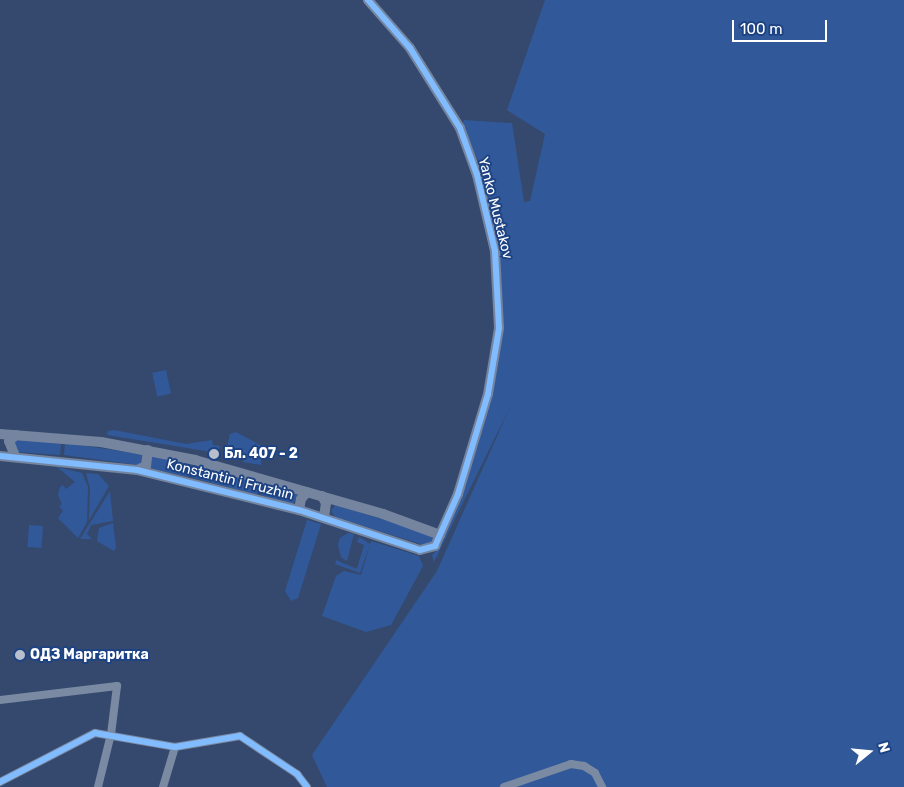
<!DOCTYPE html>
<meta charset="utf-8">
<style>
body{margin:0}
#map{position:relative;width:904px;height:787px;overflow:hidden;background:#34496d;font-family:Rubik,sans-serif}
div>[style]{position:absolute}
[style*='--x']{left:calc(var(--x)*1px);top:calc(var(--y)*1px);width:calc(var(--w)*1px);rotate:calc(var(--a)*1deg)}
.green>*{inset:0;background:#31599a;transform-origin:0 0}
.street>*{height:8px;margin:-4px;padding:0 4px;transform-origin:4px;border-radius:4px;background:#7b8aa3}
.secondary>*{height:10px;margin:-5px;padding:0 5px;transform-origin:5px;border-radius:5px;background:#75859f}
.cycleway>*{height:6px;margin:-3px;padding:0 3px;transform-origin:3px;border-radius:3px;background:#80bcff}
.dots>*{width:14px;height:14px;translate:-50% -50%;box-sizing:border-box;border:2px solid #1d4384;border-radius:50%}
span{translate:-50% -50%;white-space:nowrap;text-align:center;line-height:1.15;-webkit-text-stroke:4px #1d4384;paint-order:stroke}
.street-label{font-size:14px;color:#fff}
.poi-label{font-size:14px;color:#fff;font-weight:700}
.left{translate:0 -50%;text-align:left}
.north{position:absolute;left:844px;top:727px;width:50px;height:50px;-webkit-text-stroke:4px #1d4384;paint-order:stroke;rotate:73deg;font-size:14px;font-weight:700;line-height:20px;text-align:center;color:#fff}
.north::after{content:'';display:block;margin:auto;width:18px;height:22px;background:#fff;clip-path:polygon(50% 0,100% 100%,50% 72%,0 100%)}
.scale{position:absolute;left:732px;top:20px;width:95px;height:22px;box-sizing:border-box;border:2px solid #fff;border-top:0;padding-left:6px;font-size:15px;line-height:18px;white-space:nowrap;color:#fff;-webkit-text-stroke:4px #1d4384;paint-order:stroke}
</style>
<div id="map">
<div class="green">
<div style="clip-path:polygon(545px 0,904px 0,904px 787px,327px 787px,312px 755px,437px 571px,511px 405px,434px 562px,432px 555px,437px 550px,476px 442px,501px 327px,502px 283px,485px 176px,462px 125px,464px 120px,512px 123px,524px 202px,530px 201px,545px 134px,507px 110px)"></div>
<div style="left:166px;top:370px;width:24px;height:14px;rotate:78deg"></div>
<div style="clip-path:polygon(114px 430px,186px 444px,212px 440px,213px 445px,220px 446px,218px 453px,107px 435px,108px 431px)"></div>
<div style="clip-path:polygon(236px 432px,262px 446px,261px 465px,243px 462px,244px 457px,226px 451px,230px 434px)"></div>
<div style="clip-path:polygon(17px 439px,61px 444px,60px 455px,18px 452px,14px 442px)"></div>
<div style="clip-path:polygon(65px 443px,141px 454px,145px 459px,139px 465px,64px 455px)"></div>
<div style="left:150px;top:455px;width:43px;height:13px;rotate:13deg"></div>
<div style="left:195px;top:465px;width:67px;height:13px;rotate:15deg"></div>
<div style="clip-path:polygon(57px 467px,82px 473px,88px 487px,87px 522px,78px 538px,58px 518px,63px 511px,59px 506px,62px 504px,58px 495px,60px 487px,63px 485px,66px 489px,75px 482px)"></div>
<div style="clip-path:polygon(86px 473px,98px 474px,109px 486px,89px 520px,90px 488px)"></div>
<div style="clip-path:polygon(262px 483px,298px 492px,293px 505px,261px 495px)"></div>
<div style="clip-path:polygon(110px 491px,113px 521px,91px 525px,87px 534px,92px 539px,80px 539px)"></div>
<div style="clip-path:polygon(335px 505px,432px 534px,434px 541px,427px 546px,335px 517px,331px 511px)"></div>
<div style="clip-path:polygon(307px 520px,321px 524px,298px 598px,291px 601px,285px 591px)"></div>
<div style="clip-path:polygon(113px 523px,116px 548px,114px 551px,97px 541px,99px 528px)"></div>
<div style="left:29px;top:525px;width:14px;height:22px;rotate:4deg"></div>
<div style="clip-path:polygon(348px 533px,354px 534px,347px 561px,341px 557px,338px 545px,340px 538px)"></div>
<div style="clip-path:polygon(359px 537px,370px 544px,360px 573px,335px 564px,336px 560px,357px 569px,364px 545px,357px 542px)"></div>
<div style="clip-path:polygon(371px 541px,419px 556px,423px 566px,391px 625px,366px 632px,322px 616px,336px 576px,344px 571px,361px 575px)"></div>
</div>
<div class="street">
<div style="--x:0;--y:700;--w:118;--a:-6.8"></div>
<div style="--x:117;--y:686;--w:48;--a:97.1"></div>
<div style="--x:111;--y:734;--w:55;--a:103.8"></div>
<div style="--x:0;--y:782;--w:107;--a:-27.3"></div>
<div style="--x:95;--y:733;--w:81;--a:9.9"></div>
<div style="--x:175;--y:747;--w:66;--a:-9.6"></div>
<div style="--x:240;--y:736;--w:69;--a:33.7"></div>
<div style="--x:297;--y:774;--w:16;--a:52"></div>
<div style="--x:163;--y:787;--w:42;--a:-73.3"></div>
<div style="--x:504;--y:787;--w:71;--a:-18.9"></div>
<div style="--x:571;--y:764;--w:13;--a:9"></div>
<div style="--x:584;--y:766;--w:13;--a:32"></div>
<div style="--x:595;--y:773;--w:16;--a:63"></div>
</div>
<div class="secondary">
<div style="--x:0;--y:434;--w:101;--a:4.5"></div>
<div style="--x:101;--y:442;--w:96;--a:10.8"></div>
<div style="--x:195;--y:460;--w:196;--a:16"></div>
<div style="--x:383;--y:514;--w:61;--a:20.2"></div>
<div style="--x:0;--y:456;--w:138;--a:5.8"></div>
<div style="--x:137;--y:470;--w:167;--a:13.9"></div>
<div style="--x:299;--y:510;--w:127;--a:18.3"></div>
<div style="--x:420;--y:550;--w:16;--a:-15"></div>
<div style="--x:435;--y:546;--w:57;--a:-66.1"></div>
<div style="--x:458;--y:494;--w:104;--a:-73.3"></div>
<div style="--x:488;--y:394;--w:67;--a:-80.5"></div>
<div style="--x:499;--y:328;--w:77;--a:-93"></div>
<div style="--x:495;--y:251;--w:78;--a:-103.3"></div>
<div style="--x:477;--y:175;--w:50;--a:-109.9"></div>
<div style="--x:460;--y:128;--w:94;--a:-122"></div>
<div style="--x:410;--y:48;--w:64;--a:-131.2"></div>
<div style="--x:15;--y:456;--w:16;--a:-112"></div>
<div style="--x:9;--y:441;--w:9;--a:-41"></div>
<div style="--x:137;--y:470;--w:10;--a:-24"></div>
<div style="--x:146;--y:466;--w:16;--a:-83"></div>
<div style="--x:322;--y:496;--w:8;--a:60"></div>
<div style="--x:326;--y:503;--w:15;--a:98"></div>
<div style="--x:299;--y:510;--w:11;--a:-80"></div>
<div style="--x:301;--y:499;--w:9;--a:-49"></div>
</div>
<div class="cycleway">
<div style="--x:0;--y:456;--w:138;--a:5.8"></div>
<div style="--x:137;--y:470;--w:167;--a:13.9"></div>
<div style="--x:299;--y:510;--w:127;--a:18.3"></div>
<div style="--x:420;--y:550;--w:16;--a:-15"></div>
<div style="--x:435;--y:546;--w:57;--a:-66.1"></div>
<div style="--x:458;--y:494;--w:104;--a:-73.3"></div>
<div style="--x:488;--y:394;--w:67;--a:-80.5"></div>
<div style="--x:499;--y:328;--w:77;--a:-93"></div>
<div style="--x:495;--y:251;--w:78;--a:-103.3"></div>
<div style="--x:477;--y:175;--w:50;--a:-109.9"></div>
<div style="--x:460;--y:128;--w:94;--a:-122"></div>
<div style="--x:410;--y:48;--w:64;--a:-131.2"></div>
<div style="--x:0;--y:782;--w:107;--a:-27.3"></div>
<div style="--x:95;--y:733;--w:81;--a:9.9"></div>
<div style="--x:175;--y:747;--w:66;--a:-9.6"></div>
<div style="--x:240;--y:736;--w:69;--a:33.7"></div>
<div style="--x:297;--y:774;--w:16;--a:52"></div>
</div>
<div class="dots">
<div style="left:214px;top:454px;background:#b8bfcc"></div>
<div style="left:20px;top:655px;background:#b8bfcc"></div>
</div>
<div class="street-label">
<span style="left:495px;top:208px;rotate:76deg">Yanko Mustakov</span>
<span style="left:230px;top:480px;rotate:14deg">Konstantin i Fruzhin</span>
</div>
<div class="poi-label">
<span class="left" style="left:224px;top:454px">Бл. 407 - 2</span>
<span class="left" style="left:30px;top:655px">ОДЗ Маргаритка</span>
</div>
<div class="north">N</div>
<div class="scale">100 m</div>
</div>
